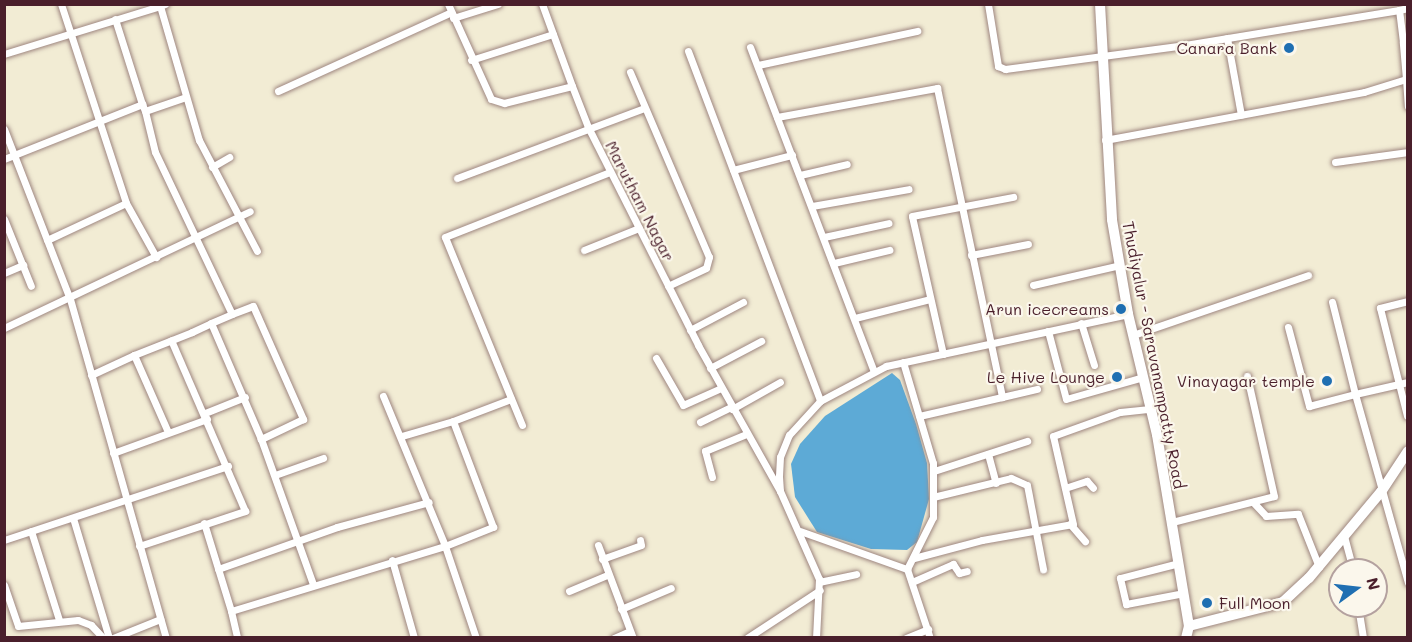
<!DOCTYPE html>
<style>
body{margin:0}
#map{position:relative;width:1412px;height:642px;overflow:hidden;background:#f2ecd4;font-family:Mali,sans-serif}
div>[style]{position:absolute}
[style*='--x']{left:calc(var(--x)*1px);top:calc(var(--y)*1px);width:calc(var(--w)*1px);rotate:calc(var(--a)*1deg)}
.water>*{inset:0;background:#5daad6}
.roads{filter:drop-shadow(0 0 2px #9e8680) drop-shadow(0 0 2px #9e8680)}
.street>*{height:7px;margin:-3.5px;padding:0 3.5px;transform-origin:3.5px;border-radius:3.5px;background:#fff}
.secondary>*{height:10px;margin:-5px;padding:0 5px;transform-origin:5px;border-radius:5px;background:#fff}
.dots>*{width:16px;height:16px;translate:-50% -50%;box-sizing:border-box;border:3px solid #fbf7ec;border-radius:50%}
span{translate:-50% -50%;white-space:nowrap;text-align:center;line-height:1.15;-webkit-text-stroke:4.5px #fbf7ec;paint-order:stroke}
.poi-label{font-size:16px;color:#4a1f2b}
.right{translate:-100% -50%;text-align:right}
.left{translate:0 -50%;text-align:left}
.street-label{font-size:16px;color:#4a1f2b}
.frame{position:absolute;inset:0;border:6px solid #4a1f2b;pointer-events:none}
.north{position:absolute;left:1328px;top:558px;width:60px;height:60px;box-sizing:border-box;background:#fbf7ec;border:2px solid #b4a19f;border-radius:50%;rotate:75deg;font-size:16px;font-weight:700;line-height:24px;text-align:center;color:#4a1f2b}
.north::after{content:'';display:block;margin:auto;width:21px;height:27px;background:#1f6fb2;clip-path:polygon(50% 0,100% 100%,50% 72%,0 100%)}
</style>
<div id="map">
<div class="water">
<div style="clip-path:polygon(892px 373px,900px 380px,916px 424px,927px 463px,929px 499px,917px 542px,907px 550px,871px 549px,817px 532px,795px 497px,791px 464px,800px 444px,825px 416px)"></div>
</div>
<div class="roads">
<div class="street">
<div style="--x:61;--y:4;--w:209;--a:71.9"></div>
<div style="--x:165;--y:4;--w:5;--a:158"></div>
<div style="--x:160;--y:6;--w:140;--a:73.8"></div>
<div style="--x:199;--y:140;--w:125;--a:62.4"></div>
<div style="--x:448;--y:4;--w:104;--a:65.6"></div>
<div style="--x:491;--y:99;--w:14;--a:17"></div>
<div style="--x:504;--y:103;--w:70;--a:-14"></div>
<div style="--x:572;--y:86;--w:44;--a:68.7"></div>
<div style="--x:588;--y:127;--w:244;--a:63.2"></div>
<div style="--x:698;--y:345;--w:167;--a:60.7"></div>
<div style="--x:542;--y:4;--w:87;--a:69.9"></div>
<div style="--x:988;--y:4;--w:63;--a:80.8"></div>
<div style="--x:998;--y:66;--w:8;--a:23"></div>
<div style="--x:1005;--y:69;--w:182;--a:-7.6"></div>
<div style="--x:1185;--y:45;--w:217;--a:-9.3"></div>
<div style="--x:453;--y:18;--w:47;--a:-17.3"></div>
<div style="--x:115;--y:19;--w:89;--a:72.4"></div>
<div style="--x:1227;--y:38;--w:78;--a:79.7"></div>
<div style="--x:1403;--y:42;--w:32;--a:-97"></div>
<div style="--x:1399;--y:10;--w:9;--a:-13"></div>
<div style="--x:750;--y:47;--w:347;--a:69.1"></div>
<div style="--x:688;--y:51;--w:374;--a:69.3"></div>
<div style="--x:4;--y:54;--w:163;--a:-17.1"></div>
<div style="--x:471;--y:60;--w:86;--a:-17.6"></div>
<div style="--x:758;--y:65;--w:163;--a:-12.1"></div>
<div style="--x:630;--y:72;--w:201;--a:66.9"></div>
<div style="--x:709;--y:257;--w:11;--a:105"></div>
<div style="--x:706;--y:268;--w:42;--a:154.7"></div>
<div style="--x:1406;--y:79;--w:27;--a:86"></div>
<div style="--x:278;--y:91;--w:190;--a:-24.5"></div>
<div style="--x:186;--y:97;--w:43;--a:161.1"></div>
<div style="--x:145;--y:111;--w:42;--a:76.3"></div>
<div style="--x:155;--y:152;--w:179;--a:64.6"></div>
<div style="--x:777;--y:117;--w:163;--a:-10.3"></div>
<div style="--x:937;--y:88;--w:316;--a:78.1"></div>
<div style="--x:1002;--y:397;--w:85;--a:167.1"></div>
<div style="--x:4;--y:129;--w:182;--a:68.8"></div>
<div style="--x:70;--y:299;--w:352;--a:74.2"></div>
<div style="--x:1105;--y:140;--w:263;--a:-10.5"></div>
<div style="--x:1364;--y:92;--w:44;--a:-17.2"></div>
<div style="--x:1406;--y:79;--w:37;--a:-95"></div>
<div style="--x:1403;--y:42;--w:5;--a:-22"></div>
<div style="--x:4;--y:159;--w:149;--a:-21.7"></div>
<div style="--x:142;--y:104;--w:8;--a:67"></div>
<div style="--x:1335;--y:162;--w:74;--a:-7.8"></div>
<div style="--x:212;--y:167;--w:20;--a:-30"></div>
<div style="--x:733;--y:170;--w:61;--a:-14.3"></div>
<div style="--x:800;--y:175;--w:48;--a:-13.2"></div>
<div style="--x:457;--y:178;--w:200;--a:-20.5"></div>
<div style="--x:812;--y:206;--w:98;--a:-9.9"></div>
<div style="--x:4;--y:219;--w:72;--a:68.1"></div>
<div style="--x:824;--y:237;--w:66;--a:-12.2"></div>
<div style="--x:47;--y:240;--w:87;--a:-25.1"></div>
<div style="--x:126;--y:203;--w:62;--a:60.9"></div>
<div style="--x:584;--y:250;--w:59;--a:-21.8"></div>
<div style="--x:971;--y:255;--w:58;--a:-10.9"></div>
<div style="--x:834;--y:263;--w:57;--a:-13.3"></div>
<div style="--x:4;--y:273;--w:21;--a:-23"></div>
<div style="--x:1033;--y:285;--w:89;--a:-12.9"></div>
<div style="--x:1408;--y:301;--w:29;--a:166"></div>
<div style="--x:1380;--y:308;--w:78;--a:76"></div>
<div style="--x:1399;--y:384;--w:45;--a:167.2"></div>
<div style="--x:1355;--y:394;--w:196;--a:74.3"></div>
<div style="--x:855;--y:318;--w:77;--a:-14.2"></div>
<div style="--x:1081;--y:323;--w:44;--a:72.8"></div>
<div style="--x:1288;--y:327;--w:82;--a:75.1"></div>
<div style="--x:1309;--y:406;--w:48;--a:-14.6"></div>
<div style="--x:1355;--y:394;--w:95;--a:-104"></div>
<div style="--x:4;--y:328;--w:272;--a:-25.4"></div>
<div style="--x:690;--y:330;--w:60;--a:-27.8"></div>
<div style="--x:1048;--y:331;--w:70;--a:75.2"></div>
<div style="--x:1066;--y:399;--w:80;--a:-15.9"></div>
<div style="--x:1133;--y:335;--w:185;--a:-18.9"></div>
<div style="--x:943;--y:354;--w:141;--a:-102.7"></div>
<div style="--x:912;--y:216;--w:103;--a:-10.7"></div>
<div style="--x:134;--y:355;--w:84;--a:66.2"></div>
<div style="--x:656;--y:358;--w:54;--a:60.1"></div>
<div style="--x:683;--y:405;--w:42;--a:-24.1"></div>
<div style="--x:903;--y:362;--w:105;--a:73.5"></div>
<div style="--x:933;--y:463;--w:54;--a:90"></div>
<div style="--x:933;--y:517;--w:58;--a:116.6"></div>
<div style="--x:907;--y:569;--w:73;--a:71.6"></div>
<div style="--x:710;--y:368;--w:58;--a:-27.9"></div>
<div style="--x:91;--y:375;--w:47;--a:-24.9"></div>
<div style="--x:134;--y:355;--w:62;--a:-21.6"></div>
<div style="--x:192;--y:332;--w:21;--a:-25"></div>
<div style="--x:211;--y:323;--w:23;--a:-23"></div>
<div style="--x:232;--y:314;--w:22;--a:-21"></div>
<div style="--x:253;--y:306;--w:124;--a:66.1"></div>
<div style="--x:303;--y:419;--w:47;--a:154.5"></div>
<div style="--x:261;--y:439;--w:126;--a:-113.3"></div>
<div style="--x:383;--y:396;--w:162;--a:67.5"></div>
<div style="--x:445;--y:546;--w:52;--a:-21.6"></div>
<div style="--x:493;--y:527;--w:113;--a:-110.7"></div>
<div style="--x:453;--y:421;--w:53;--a:163.6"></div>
<div style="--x:1002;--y:397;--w:36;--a:-13"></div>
<div style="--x:732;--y:409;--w:55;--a:-29.4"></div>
<div style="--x:205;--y:413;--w:43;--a:-21.8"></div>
<div style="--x:1407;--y:416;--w:33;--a:-104"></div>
<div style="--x:1399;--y:384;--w:9;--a:-13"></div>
<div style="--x:453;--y:421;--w:62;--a:-20.8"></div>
<div style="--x:700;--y:422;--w:34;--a:-26"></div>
<div style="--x:522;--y:425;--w:203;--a:-112.3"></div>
<div style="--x:445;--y:237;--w:177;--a:-21.5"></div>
<div style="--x:261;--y:439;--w:154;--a:70.3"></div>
<div style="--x:113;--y:453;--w:100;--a:-19.9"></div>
<div style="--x:988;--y:454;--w:30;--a:75"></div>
<div style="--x:934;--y:471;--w:98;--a:-17.9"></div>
<div style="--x:275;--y:475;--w:51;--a:-19.5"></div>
<div style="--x:712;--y:477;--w:27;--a:-105"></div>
<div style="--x:705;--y:451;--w:44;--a:-22.5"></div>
<div style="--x:1065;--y:488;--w:23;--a:-18"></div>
<div style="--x:1087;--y:481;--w:9;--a:49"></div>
<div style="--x:933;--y:497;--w:80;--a:-13.7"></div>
<div style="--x:1011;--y:478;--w:17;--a:24"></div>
<div style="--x:1027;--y:485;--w:86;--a:79.2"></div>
<div style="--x:1253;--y:502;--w:19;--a:47"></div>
<div style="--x:1266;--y:516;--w:32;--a:-4"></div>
<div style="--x:1298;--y:514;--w:57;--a:68.4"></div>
<div style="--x:73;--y:518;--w:125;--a:73.3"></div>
<div style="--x:1172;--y:522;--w:105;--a:-14.3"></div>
<div style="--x:1274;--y:496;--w:123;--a:-102.7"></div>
<div style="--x:204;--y:523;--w:92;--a:72.9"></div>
<div style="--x:231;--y:611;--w:224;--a:-16.9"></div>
<div style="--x:445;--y:546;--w:97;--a:71.4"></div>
<div style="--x:1070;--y:524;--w:23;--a:49"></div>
<div style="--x:31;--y:531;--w:93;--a:72.5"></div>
<div style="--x:800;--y:531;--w:114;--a:19.6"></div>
<div style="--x:1344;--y:536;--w:35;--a:75"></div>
<div style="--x:4;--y:540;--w:236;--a:-18.3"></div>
<div style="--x:598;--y:545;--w:99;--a:69.4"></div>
<div style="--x:139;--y:546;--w:112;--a:-18.3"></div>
<div style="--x:245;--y:511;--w:186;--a:-113.4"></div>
<div style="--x:914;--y:558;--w:70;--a:-14.8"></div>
<div style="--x:982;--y:540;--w:92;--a:-10"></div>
<div style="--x:1073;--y:524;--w:90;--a:-102.8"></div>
<div style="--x:1053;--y:436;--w:71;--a:-19.7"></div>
<div style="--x:1120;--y:412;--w:30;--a:-6"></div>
<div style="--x:602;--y:559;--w:41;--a:-19.7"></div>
<div style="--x:641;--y:545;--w:5;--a:-101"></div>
<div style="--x:392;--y:560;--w:81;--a:74.2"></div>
<div style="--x:1179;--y:563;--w:61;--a:165.7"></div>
<div style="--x:1120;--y:578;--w:27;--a:77"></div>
<div style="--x:1126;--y:604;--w:59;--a:-10.7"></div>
<div style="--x:218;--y:569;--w:126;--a:-19.4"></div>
<div style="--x:337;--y:527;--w:95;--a:-15.2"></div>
<div style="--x:819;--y:582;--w:38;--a:-12"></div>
<div style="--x:912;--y:582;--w:45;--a:-23.7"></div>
<div style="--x:953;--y:564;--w:11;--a:56"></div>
<div style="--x:959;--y:573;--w:8;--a:-14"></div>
<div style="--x:4;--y:585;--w:43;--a:71.1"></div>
<div style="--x:18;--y:626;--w:60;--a:-5.7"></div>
<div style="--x:78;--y:620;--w:14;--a:21"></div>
<div style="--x:91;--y:625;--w:18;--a:47"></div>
<div style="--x:569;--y:591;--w:41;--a:-22.8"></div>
<div style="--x:1358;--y:606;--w:32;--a:81"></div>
<div style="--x:621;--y:609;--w:54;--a:-22.8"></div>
<div style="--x:231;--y:611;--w:28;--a:77"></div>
<div style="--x:113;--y:638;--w:51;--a:-22"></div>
<div style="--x:614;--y:638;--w:17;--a:-24"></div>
<div style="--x:747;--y:638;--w:87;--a:-33.3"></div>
<div style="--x:816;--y:638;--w:59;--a:-87.1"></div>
<div style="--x:819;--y:579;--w:96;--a:-113.9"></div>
<div style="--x:780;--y:491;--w:15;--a:-94"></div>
<div style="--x:779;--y:476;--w:19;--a:-87"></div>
<div style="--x:780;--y:457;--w:24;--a:-68"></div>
<div style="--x:789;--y:435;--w:46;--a:-47.6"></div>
<div style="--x:820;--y:401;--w:75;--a:-27.9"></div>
<div style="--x:886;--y:366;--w:248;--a:-12.1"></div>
<div style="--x:906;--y:638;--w:24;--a:-22"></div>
</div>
<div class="secondary">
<div style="--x:1100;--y:4;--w:216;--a:86.8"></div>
<div style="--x:1112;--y:220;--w:95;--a:80.3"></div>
<div style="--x:1128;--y:314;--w:124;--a:76.5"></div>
<div style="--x:1157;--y:435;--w:194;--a:80.5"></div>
<div style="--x:1189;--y:626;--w:12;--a:104"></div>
<div style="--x:1189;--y:626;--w:97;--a:-14.3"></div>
<div style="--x:1283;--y:602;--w:35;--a:-43"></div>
<div style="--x:1309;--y:578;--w:112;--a:-50.1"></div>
<div style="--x:1381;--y:492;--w:49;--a:-56.6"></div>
</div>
</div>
<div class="dots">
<div style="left:1289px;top:48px;background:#1f6fb2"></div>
<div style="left:1121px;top:309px;background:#1f6fb2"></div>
<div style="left:1117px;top:377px;background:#1f6fb2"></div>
<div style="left:1327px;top:381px;background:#1f6fb2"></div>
<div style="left:1207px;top:603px;background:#1f6fb2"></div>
</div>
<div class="poi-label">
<span class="right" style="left:1277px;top:48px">Canara Bank</span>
<span class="right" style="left:1109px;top:309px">Arun icecreams</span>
<span class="right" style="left:1105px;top:377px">Le Hive Lounge</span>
<span class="right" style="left:1315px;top:381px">Vinayagar temple</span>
<span class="left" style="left:1219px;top:603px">Full Moon</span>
</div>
<div class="street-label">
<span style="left:640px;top:201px;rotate:63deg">Marutham Nagar</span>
<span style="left:1154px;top:355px;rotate:79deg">Thudiyalur - Saravanampatty Road</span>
</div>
<div class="frame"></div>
<div class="north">N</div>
</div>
